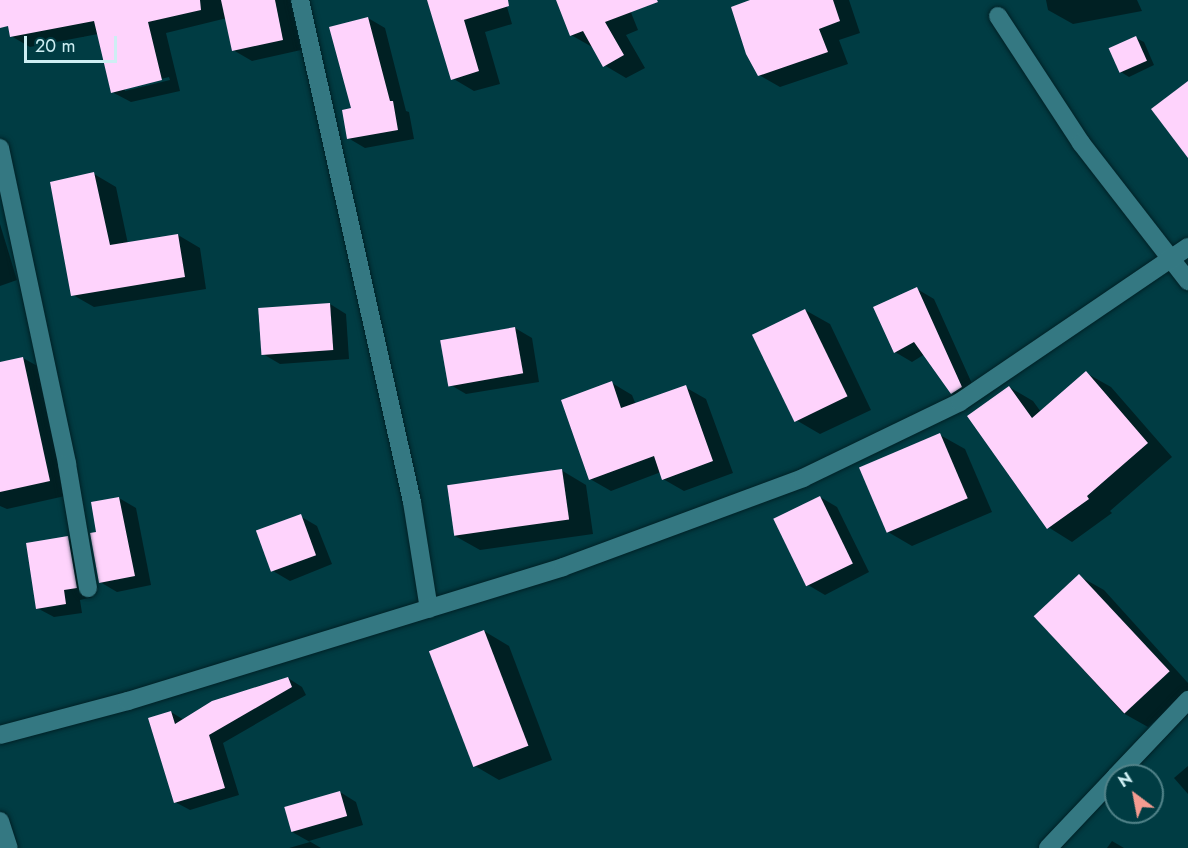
<!DOCTYPE html>
<style>
body{margin:0}
#map{position:relative;width:1188px;height:848px;overflow:hidden;background:#003c43;font-family:Jost,sans-serif}
div>[style]{position:absolute}
[style*='--x']{left:calc(var(--x)*1px);top:calc(var(--y)*1px);width:calc(var(--w)*1px);rotate:calc(var(--a)*1deg)}
.shadow>*{inset:0;background:#0007}
.building>*{inset:0;background:#fed3fc;transform-origin:0 0}
.roads{filter:drop-shadow(0 0 2px #002126) drop-shadow(0 0 2px #002126)}
.minor>*{height:18px;margin:-9px;padding:0 9px;transform-origin:9px;border-radius:9px;background:#347882}
span{translate:-50% -50%;white-space:nowrap;text-align:center;line-height:1.15;-webkit-text-stroke:6px #003c43;paint-order:stroke}
.north{position:absolute;left:1104px;top:764px;width:60px;height:60px;box-sizing:border-box;background:#003c43;border:2px solid #528389;border-radius:50%;rotate:328deg;font-size:16px;font-weight:700;line-height:24px;text-align:center;color:#ceeef3}
.north::after{content:'';display:block;margin:auto;width:21px;height:27px;background:#f59c91;clip-path:polygon(50% 0,100% 100%,50% 72%,0 100%)}
.scale{position:absolute;left:24px;top:36px;width:93px;height:27px;box-sizing:border-box;border:3px solid #ceeef3;border-top:0;padding-left:8px;font-size:18px;line-height:21px;white-space:nowrap;color:#ceeef3;-webkit-text-stroke:4px #003c43;paint-order:stroke}
</style>
<div id="map">
<div class="shadow">
<div style="clip-path:polygon(evenodd,5px 0,290px 0,301px 50px,252px 61px,233px 50px,227px 18px,166px 33px,180px 91px,131px 102px,112px 92px,98px 34px,30px 47px,11px 36px,5px 0,169px 77px,170px 80px,125px 91px,125px 88px,169px 77px)"></div>
<div style="clip-path:polygon(428px 0,505px 0,512px 24px,485px 32px,500px 84px,474px 91px,452px 78px)"></div>
<div style="clip-path:polygon(558px 0,626px 0,638px 30px,626px 35px,645px 68px,626px 78px,604px 65px,594px 48px,571px 35px)"></div>
<div style="clip-path:polygon(755px 0,849px 0,860px 33px,839px 40px,848px 64px,780px 87px,759px 75px)"></div>
<div style="clip-path:polygon(1046px 0,1137px 0,1142px 11px,1073px 24px,1048px 10px)"></div>
<div style="clip-path:polygon(368px 18px,385px 28px,406px 111px,409px 112px,414px 139px,365px 148px,348px 138px)"></div>
<div style="clip-path:polygon(1136px 38px,1144px 42px,1154px 65px,1129px 77px,1121px 72px)"></div>
<div style="clip-path:polygon(94px 174px,116px 187px,128px 244px,178px 235px,200px 248px,206px 289px,94px 307px,73px 295px)"></div>
<div style="clip-path:polygon(0 224px,17px 280px,0 286px)"></div>
<div style="clip-path:polygon(917px 289px,934px 299px,978px 397px,969px 402px,952px 393px,925px 354px,912px 362px,895px 352px)"></div>
<div style="clip-path:polygon(330px 304px,346px 314px,349px 359px,280px 364px,263px 354px)"></div>
<div style="clip-path:polygon(805px 310px,830px 324px,871px 410px,820px 434px,796px 420px)"></div>
<div style="clip-path:polygon(515px 328px,532px 338px,539px 382px,466px 394px,449px 384px)"></div>
<div style="clip-path:polygon(23px 358px,48px 372px,74px 494px,7px 509px,0 506px,0 363px)"></div>
<div style="clip-path:polygon(1086px 373px,1111px 387px,1172px 457px,1110px 511px,1112px 513px,1072px 542px,1048px 527px,1009px 387px,1033px 401px,1041px 412px)"></div>
<div style="clip-path:polygon(612px 383px,632px 395px,636px 405px,685px 387px,706px 399px,733px 473px,684px 491px,663px 479px,661px 472px,611px 491px,590px 479px)"></div>
<div style="clip-path:polygon(940px 435px,965px 449px,992px 512px,912px 546px,888px 532px)"></div>
<div style="clip-path:polygon(561px 470px,586px 485px,593px 534px,480px 550px,455px 536px)"></div>
<div style="clip-path:polygon(820px 497px,837px 507px,869px 572px,825px 595px,808px 585px)"></div>
<div style="clip-path:polygon(119px 498px,136px 508px,151px 585px,117px 592px,100px 582px,98px 533px)"></div>
<div style="clip-path:polygon(300px 516px,317px 526px,332px 564px,290px 581px,273px 571px)"></div>
<div style="clip-path:polygon(68px 538px,84px 547px,93px 597px,80px 600px,82px 613px,54px 617px,37px 608px)"></div>
<div style="clip-path:polygon(1079px 576px,1104px 590px,1188px 683px,1188px 691px,1148px 727px,1123px 713px,1035px 617px)"></div>
<div style="clip-path:polygon(484px 631px,509px 646px,552px 760px,499px 780px,475px 766px)"></div>
<div style="clip-path:polygon(288px 678px,302px 687px,306px 695px,223px 743px,239px 795px,190px 810px,175px 802px,171px 712px,184px 720px)"></div>
<div style="clip-path:polygon(1188px 766px,1188px 794px,1174px 778px)"></div>
<div style="clip-path:polygon(340px 792px,356px 802px,363px 825px,309px 841px,321px 848px,289px 848px,310px 842px,292px 832px)"></div>
<div style="clip-path:polygon(1112px 841px,1124px 848px,1107px 848px)"></div>
</div>
<div class="building">
<div style="clip-path:polygon(0 0,200px 0,201px 10px,148px 22px,162px 80px,111px 93px,94px 21px,10px 37px,8px 26px,0 28px)"></div>
<div style="clip-path:polygon(221px 0,275px 0,283px 40px,232px 51px)"></div>
<div style="clip-path:polygon(427px 0,508px 0,509px 6px,464px 20px,479px 71px,451px 80px)"></div>
<div style="clip-path:polygon(556px 0,657px 0,658px 2px,605px 22px,624px 55px,603px 67px,583px 31px,570px 36px)"></div>
<div style="clip-path:polygon(750px 0,833px 0,840px 21px,819px 29px,828px 52px,758px 76px,746px 54px,731px 7px)"></div>
<div style="clip-path:polygon(368px 17px,390px 101px,393px 101px,398px 130px,347px 139px,342px 110px,351px 108px,329px 27px)"></div>
<div style="left:1136px;top:36px;width:27px;height:30px;rotate:66deg"></div>
<div style="clip-path:polygon(1188px 81px,1188px 158px,1151px 109px)"></div>
<div style="clip-path:polygon(94px 172px,110px 245px,178px 234px,185px 277px,71px 296px,50px 182px)"></div>
<div style="clip-path:polygon(917px 287px,962px 387px,951px 394px,914px 342px,894px 353px,873px 307px)"></div>
<div style="left:330px;top:303px;width:47px;height:72px;rotate:86deg"></div>
<div style="left:805px;top:309px;width:97px;height:59px;rotate:64deg"></div>
<div style="left:515px;top:327px;width:47px;height:76px;rotate:80deg"></div>
<div style="clip-path:polygon(23px 357px,50px 481px,0 492px,0 362px)"></div>
<div style="clip-path:polygon(1086px 371px,1148px 443px,1087px 496px,1089px 499px,1047px 529px,967px 416px,1009px 386px,1032px 418px)"></div>
<div style="clip-path:polygon(612px 381px,621px 408px,686px 385px,713px 461px,662px 480px,654px 456px,589px 480px,561px 400px)"></div>
<div style="left:940px;top:433px;width:71px;height:88px;rotate:67deg"></div>
<div style="left:562px;top:469px;width:51px;height:116px;rotate:82deg"></div>
<div style="left:820px;top:496px;width:75px;height:52px;rotate:64deg"></div>
<div style="clip-path:polygon(119px 497px,135px 576px,99px 583px,90px 533px,96px 532px,91px 502px)"></div>
<div style="left:301px;top:514px;width:44px;height:48px;rotate:70deg"></div>
<div style="clip-path:polygon(68px 536px,77px 588px,64px 590px,66px 604px,36px 609px,26px 543px)"></div>
<div style="left:1079px;top:574px;width:133px;height:62px;rotate:47deg"></div>
<div style="left:484px;top:630px;width:124px;height:59px;rotate:69deg"></div>
<div style="clip-path:polygon(288px 677px,292px 687px,209px 735px,225px 788px,174px 803px,148px 718px,171px 711px,175px 724px,212px 701px)"></div>
<div style="left:340px;top:791px;width:26px;height:58px;rotate:74deg"></div>
</div>
<div class="roads">
<div class="minor">
<div style="--x:300;--y:0;--w:514;--a:77.42"></div>
<div style="--x:412;--y:502;--w:108;--a:81"></div>
<div style="--x:998;--y:16;--w:152;--a:56.8"></div>
<div style="--x:1081;--y:143;--w:175;--a:52.2"></div>
<div style="--x:0;--y:148;--w:323;--a:78"></div>
<div style="--x:67;--y:464;--w:126;--a:80.4"></div>
<div style="--x:0;--y:735;--w:132;--a:-14.9"></div>
<div style="--x:128;--y:701;--w:455;--a:-17.1"></div>
<div style="--x:563;--y:567;--w:256;--a:-20.3"></div>
<div style="--x:803;--y:478;--w:174;--a:-25.8"></div>
<div style="--x:960;--y:402;--w:276;--a:-34.2"></div>
<div style="--x:1116;--y:776;--w:105;--a:-46.5"></div>
<div style="--x:0;--y:821;--w:28;--a:72"></div>
<div style="--x:1048;--y:848;--w:99;--a:-46.6"></div>
</div>
</div>
<div class="north">N</div>
<div class="scale">20 m</div>
</div>
